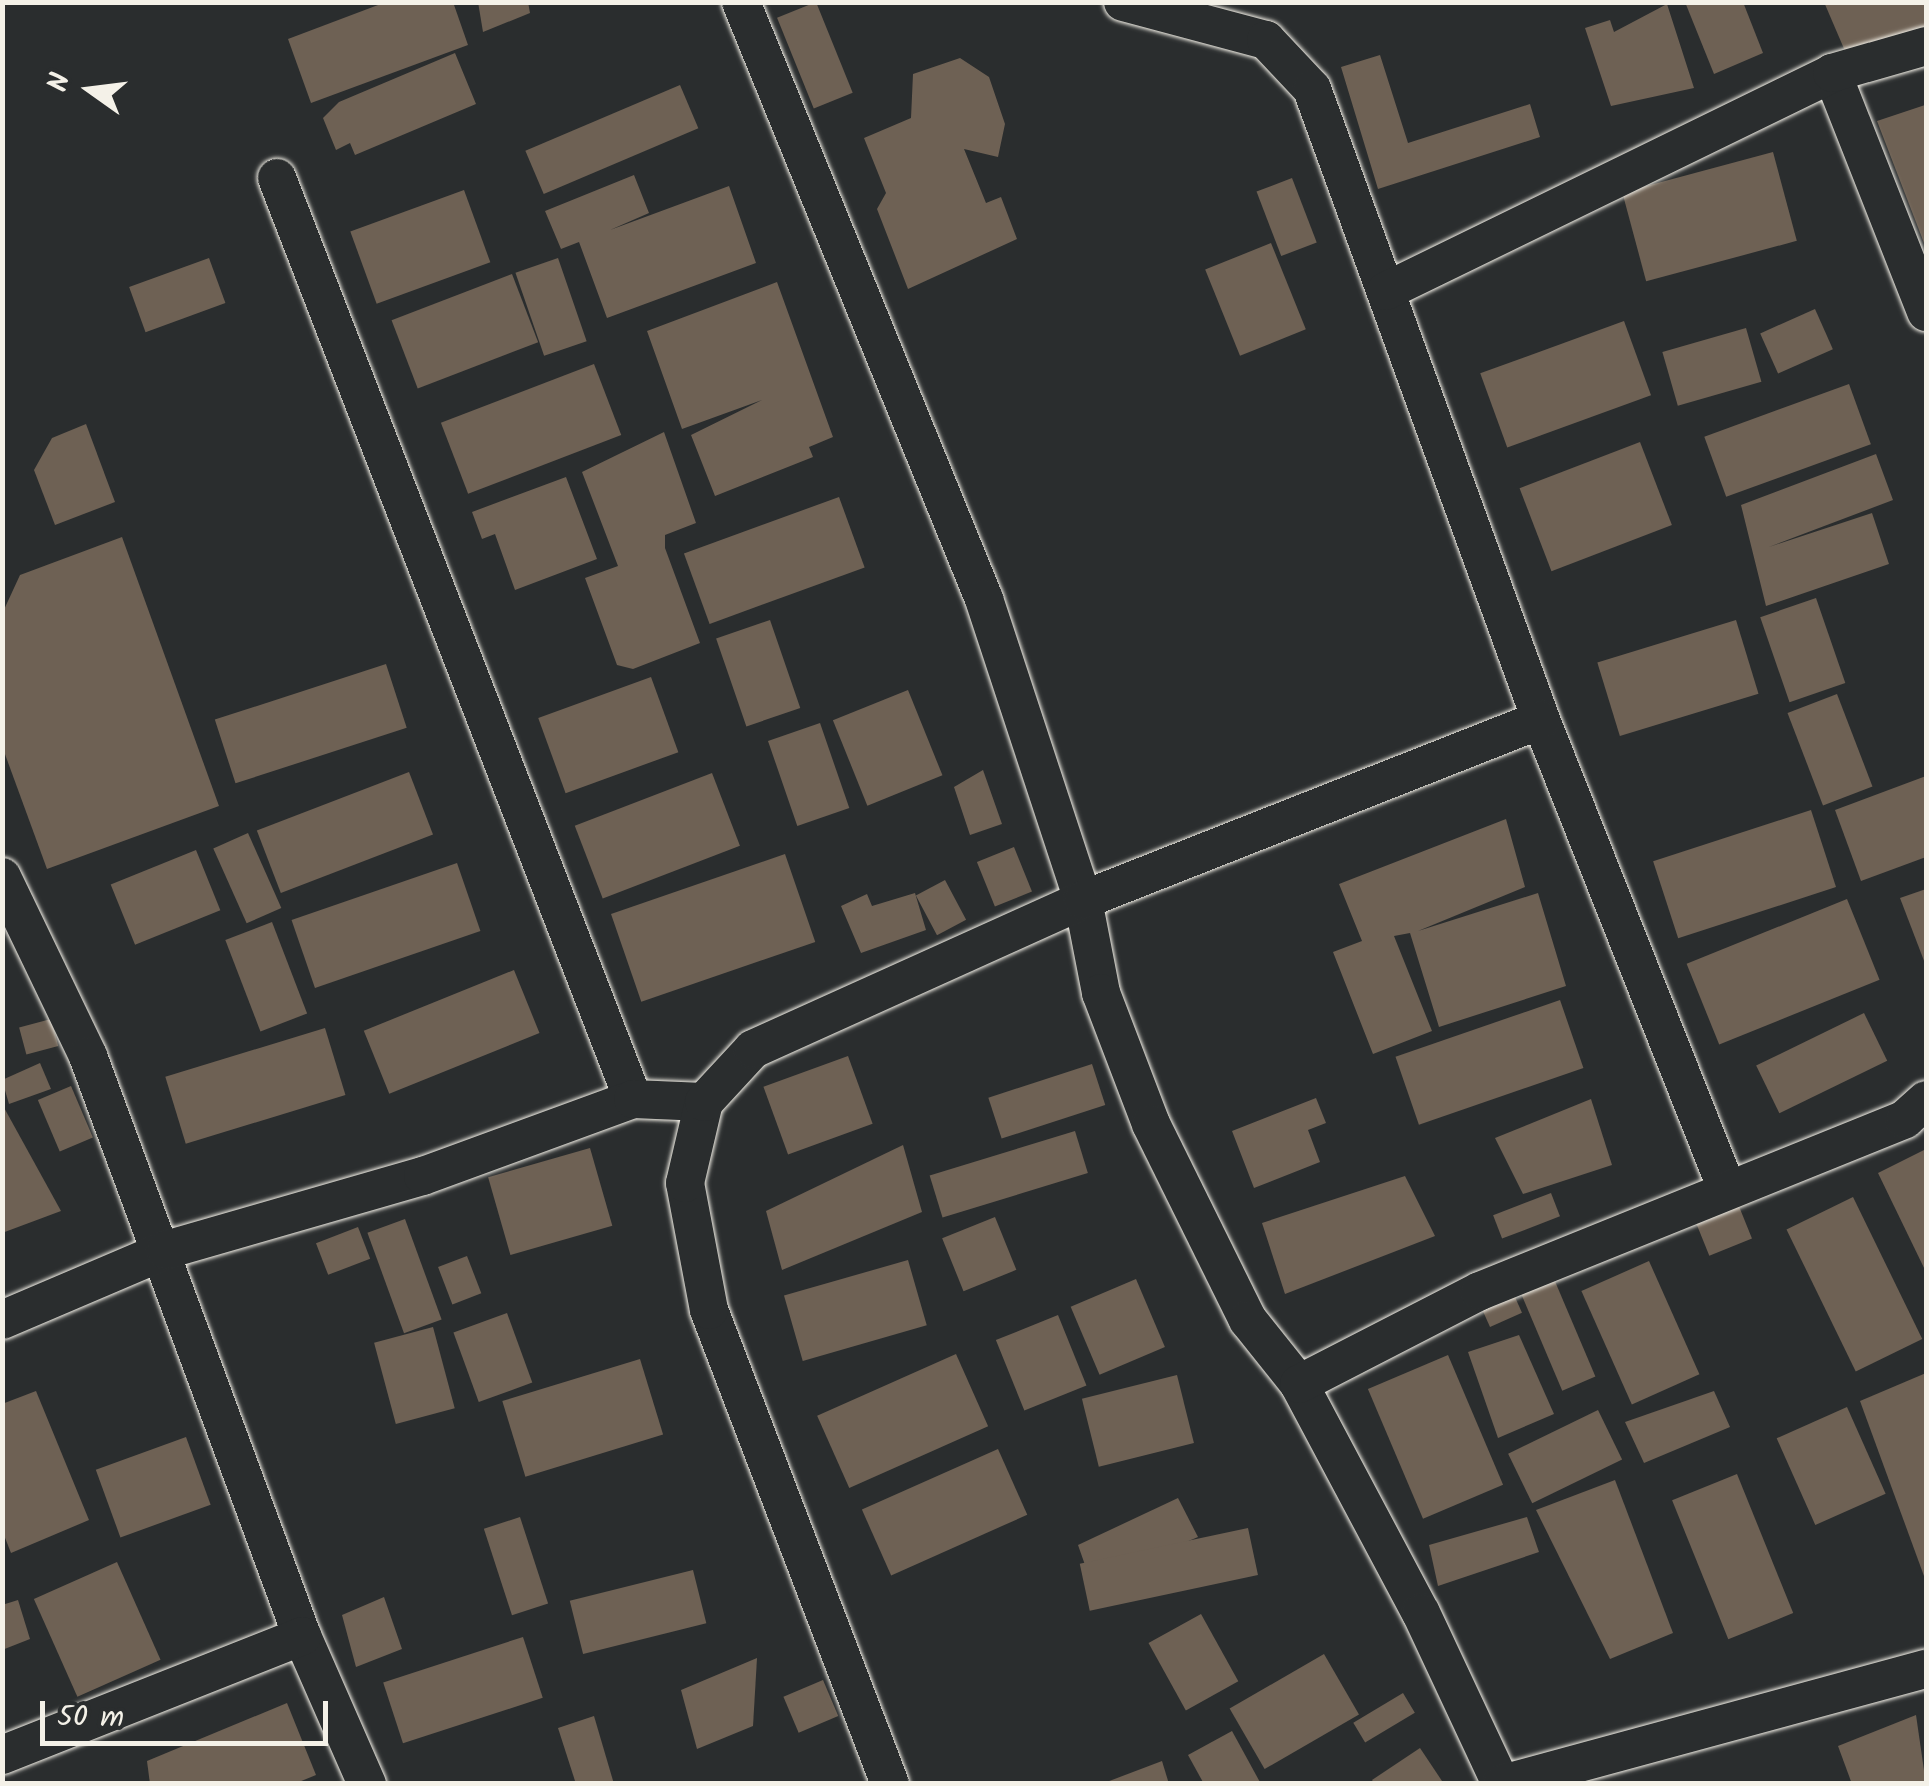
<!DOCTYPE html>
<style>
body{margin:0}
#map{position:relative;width:1929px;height:1786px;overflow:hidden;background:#2a2d2e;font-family:Kalam,sans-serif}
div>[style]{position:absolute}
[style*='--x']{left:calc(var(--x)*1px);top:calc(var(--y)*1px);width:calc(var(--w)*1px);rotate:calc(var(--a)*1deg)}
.building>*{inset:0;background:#6e6154;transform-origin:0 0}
.roads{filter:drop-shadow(0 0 2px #f4f1e8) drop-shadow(0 0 2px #f4f1e8)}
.street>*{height:38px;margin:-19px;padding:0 19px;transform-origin:19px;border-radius:19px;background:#2a2d2e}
span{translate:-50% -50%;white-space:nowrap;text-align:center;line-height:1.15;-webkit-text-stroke:9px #2a2d2e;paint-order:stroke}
.frame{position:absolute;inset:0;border:5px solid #f4f1e8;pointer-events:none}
.north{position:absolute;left:40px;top:40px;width:100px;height:100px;-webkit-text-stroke:8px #2a2d2e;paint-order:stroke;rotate:284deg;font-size:28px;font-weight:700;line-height:40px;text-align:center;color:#f4f1e8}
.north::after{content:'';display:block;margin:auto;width:35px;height:45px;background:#f4f1e8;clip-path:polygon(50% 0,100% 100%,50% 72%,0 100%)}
.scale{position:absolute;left:40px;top:1701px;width:288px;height:45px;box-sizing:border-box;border:5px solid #f4f1e8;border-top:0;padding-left:12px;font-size:30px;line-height:35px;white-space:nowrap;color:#f4f1e8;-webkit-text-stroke:8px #2a2d2e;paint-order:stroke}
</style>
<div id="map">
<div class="building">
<div style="clip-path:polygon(386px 2px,453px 2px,468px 45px,311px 103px,288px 39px)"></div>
<div style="clip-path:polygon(478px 2px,528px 2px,530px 13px,483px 32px)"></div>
<div style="left:816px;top:2px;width:98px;height:42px;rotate:68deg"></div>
<div style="clip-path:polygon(1685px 2px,1743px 2px,1763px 53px,1714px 74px)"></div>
<div style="clip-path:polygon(1824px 2px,1926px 2px,1926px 28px,1848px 58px)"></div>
<div style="clip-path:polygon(1667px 4px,1694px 88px,1611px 106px,1585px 28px,1610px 20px,1614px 32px)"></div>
<div style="clip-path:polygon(455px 53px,476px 104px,355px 155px,350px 143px,336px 150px,323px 118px,339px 102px)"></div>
<div style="clip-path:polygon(1380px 55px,1408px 143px,1530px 104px,1540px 137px,1378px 189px,1341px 67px)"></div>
<div style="clip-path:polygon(960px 58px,989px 77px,1005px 124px,998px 157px,964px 149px,986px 203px,1001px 197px,1017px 239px,908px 289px,877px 209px,886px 193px,864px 138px,911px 118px,913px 74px)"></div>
<div style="left:680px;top:85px;width:47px;height:168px;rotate:67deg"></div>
<div style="clip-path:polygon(1925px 105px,1926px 109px,1926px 248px,1877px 121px)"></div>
<div style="left:1773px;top:152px;width:92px;height:156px;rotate:75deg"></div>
<div style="clip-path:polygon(634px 175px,649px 213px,610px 230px,729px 186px,756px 263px,607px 318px,579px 242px,561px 249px,545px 211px)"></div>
<div style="left:1292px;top:178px;width:69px;height:38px;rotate:69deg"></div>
<div style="left:464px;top:190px;width:77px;height:121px;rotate:70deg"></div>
<div style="left:1271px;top:243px;width:93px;height:71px;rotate:68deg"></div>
<div style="left:209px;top:258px;width:48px;height:85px;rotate:70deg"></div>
<div style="left:558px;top:258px;width:88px;height:45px;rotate:71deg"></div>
<div style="left:512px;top:274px;width:73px;height:129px;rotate:69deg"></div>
<div style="clip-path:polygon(777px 282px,833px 437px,809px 447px,813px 457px,715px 496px,691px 435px,762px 400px,682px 429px,647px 331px)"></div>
<div style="left:1815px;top:309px;width:44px;height:60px;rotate:66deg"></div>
<div style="left:1624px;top:321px;width:79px;height:153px;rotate:70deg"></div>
<div style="left:1746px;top:328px;width:56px;height:87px;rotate:74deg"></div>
<div style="left:594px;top:364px;width:76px;height:164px;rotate:69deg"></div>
<div style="left:1849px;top:384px;width:64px;height:154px;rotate:70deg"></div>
<div style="clip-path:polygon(86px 424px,115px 502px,55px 525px,34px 470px,52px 438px)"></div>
<div style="clip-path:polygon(664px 432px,696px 523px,665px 535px,665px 548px,700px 643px,633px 669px,617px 665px,585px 578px,618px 566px,582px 472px)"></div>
<div style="left:1640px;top:442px;width:89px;height:129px;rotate:69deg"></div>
<div style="clip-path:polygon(1876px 454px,1893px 500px,1769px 547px,1872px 513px,1889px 564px,1766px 606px,1741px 505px)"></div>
<div style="clip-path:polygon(566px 477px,597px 559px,515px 590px,495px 534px,482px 539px,472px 512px)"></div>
<div style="left:839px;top:497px;width:75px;height:165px;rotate:70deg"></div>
<div style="clip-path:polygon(122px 537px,219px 806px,47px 869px,2px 746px,2px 614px,20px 575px)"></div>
<div style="left:1816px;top:598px;width:90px;height:59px;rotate:71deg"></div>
<div style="left:770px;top:620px;width:93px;height:57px;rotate:71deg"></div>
<div style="left:1736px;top:620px;width:77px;height:145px;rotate:73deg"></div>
<div style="left:386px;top:664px;width:67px;height:180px;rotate:72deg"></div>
<div style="left:651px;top:677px;width:80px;height:120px;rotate:70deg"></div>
<div style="left:908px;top:690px;width:92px;height:81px;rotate:68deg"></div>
<div style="left:1837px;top:694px;width:99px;height:53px;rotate:69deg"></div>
<div style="left:820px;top:723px;width:90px;height:55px;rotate:71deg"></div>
<div style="clip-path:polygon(983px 770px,1002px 824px,970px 835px,954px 787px)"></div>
<div style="left:409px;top:772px;width:67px;height:163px;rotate:69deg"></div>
<div style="left:712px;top:773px;width:78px;height:147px;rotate:69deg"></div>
<div style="clip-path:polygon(1926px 776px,1926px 857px,1861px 881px,1835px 810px)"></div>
<div style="left:1811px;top:810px;width:81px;height:166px;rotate:72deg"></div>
<div style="clip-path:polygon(1506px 819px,1525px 887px,1418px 931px,1538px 893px,1566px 986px,1439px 1027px,1410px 933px,1394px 936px,1432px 1031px,1373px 1054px,1333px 952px,1362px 941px,1339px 884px)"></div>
<div style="left:248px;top:833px;width:82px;height:38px;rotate:66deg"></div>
<div style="left:1014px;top:847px;width:48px;height:40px;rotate:68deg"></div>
<div style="left:196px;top:850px;width:65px;height:92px;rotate:68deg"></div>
<div style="left:785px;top:854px;width:93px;height:184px;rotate:71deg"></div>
<div style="left:457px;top:863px;width:72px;height:175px;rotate:71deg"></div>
<div style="left:945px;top:880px;width:45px;height:33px;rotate:62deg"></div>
<div style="clip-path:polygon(1926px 889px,1926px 966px,1900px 898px)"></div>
<div style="clip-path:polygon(915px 893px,926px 930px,861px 953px,841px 906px,867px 894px,872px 906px)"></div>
<div style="left:1847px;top:899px;width:87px;height:173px;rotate:68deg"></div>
<div style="left:272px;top:922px;width:98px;height:50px;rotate:69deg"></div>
<div style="left:514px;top:970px;width:68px;height:162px;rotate:68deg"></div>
<div style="left:1560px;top:1000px;width:72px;height:174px;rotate:71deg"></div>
<div style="left:1864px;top:1013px;width:53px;height:120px;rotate:64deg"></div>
<div style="left:51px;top:1019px;width:28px;height:33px;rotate:75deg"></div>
<div style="left:325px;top:1028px;width:70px;height:167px;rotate:73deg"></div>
<div style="left:848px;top:1056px;width:72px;height:90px;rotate:70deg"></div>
<div style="clip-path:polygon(40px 1063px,51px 1089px,9px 1104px,2px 1080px)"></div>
<div style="left:1092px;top:1064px;width:43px;height:109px;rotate:72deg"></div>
<div style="left:71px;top:1086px;width:56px;height:36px;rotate:67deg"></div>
<div style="clip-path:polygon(1316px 1098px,1326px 1123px,1308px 1130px,1320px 1162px,1254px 1188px,1232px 1131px)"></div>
<div style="clip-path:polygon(1591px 1099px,1612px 1165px,1523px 1194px,1495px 1138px)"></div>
<div style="clip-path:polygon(2px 1104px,61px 1211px,2px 1233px)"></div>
<div style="left:1075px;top:1131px;width:44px;height:152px;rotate:73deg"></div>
<div style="clip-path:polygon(903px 1145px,922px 1212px,782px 1270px,766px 1211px)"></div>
<div style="left:590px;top:1148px;width:81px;height:106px;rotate:74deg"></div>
<div style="clip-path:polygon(1926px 1149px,1926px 1272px,1878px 1173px)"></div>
<div style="clip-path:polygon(1405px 1176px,1435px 1236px,1285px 1294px,1262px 1223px)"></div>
<div style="left:1551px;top:1193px;width:25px;height:62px;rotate:69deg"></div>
<div style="left:1734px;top:1194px;width:48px;height:46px;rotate:68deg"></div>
<div style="left:1853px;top:1197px;width:158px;height:74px;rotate:64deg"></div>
<div style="left:995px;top:1217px;width:57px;height:57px;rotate:68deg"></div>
<div style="left:405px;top:1219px;width:107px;height:40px;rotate:70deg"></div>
<div style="left:358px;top:1227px;width:34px;height:45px;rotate:69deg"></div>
<div style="left:467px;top:1256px;width:40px;height:31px;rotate:69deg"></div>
<div style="left:908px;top:1260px;width:68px;height:129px;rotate:74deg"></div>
<div style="left:1649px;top:1261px;width:124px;height:74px;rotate:66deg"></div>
<div style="left:1136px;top:1279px;width:74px;height:71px;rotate:67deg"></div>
<div style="left:1554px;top:1279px;width:106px;height:36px;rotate:67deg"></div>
<div style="left:1511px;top:1288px;width:27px;height:35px;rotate:66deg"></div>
<div style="left:507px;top:1313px;width:74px;height:57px;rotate:70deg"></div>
<div style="left:1058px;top:1315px;width:76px;height:67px;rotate:68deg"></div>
<div style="left:433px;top:1327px;width:84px;height:61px;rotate:75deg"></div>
<div style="clip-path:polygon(1519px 1335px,1554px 1414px,1498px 1438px,1468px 1352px)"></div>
<div style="left:956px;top:1354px;width:79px;height:152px;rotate:66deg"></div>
<div style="left:1448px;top:1355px;width:141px;height:87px;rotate:67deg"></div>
<div style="left:640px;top:1359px;width:79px;height:144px;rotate:73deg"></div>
<div style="clip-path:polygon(1926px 1373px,1926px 1575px,1924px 1576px,1860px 1401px)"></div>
<div style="left:1177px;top:1375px;width:70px;height:98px;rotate:76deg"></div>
<div style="clip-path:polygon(36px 1391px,89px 1520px,11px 1553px,2px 1530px,2px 1404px)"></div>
<div style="clip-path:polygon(1714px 1391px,1730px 1427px,1644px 1463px,1625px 1422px)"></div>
<div style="left:1847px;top:1407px;width:95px;height:77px;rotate:66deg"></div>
<div style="left:1598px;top:1410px;width:55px;height:100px;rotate:64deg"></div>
<div style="left:186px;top:1437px;width:72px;height:96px;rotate:70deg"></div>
<div style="left:998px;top:1449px;width:72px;height:149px;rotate:66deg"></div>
<div style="left:1737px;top:1474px;width:150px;height:70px;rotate:68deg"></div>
<div style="clip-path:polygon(1615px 1480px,1673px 1633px,1610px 1659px,1536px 1510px)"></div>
<div style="clip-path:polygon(1178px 1498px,1198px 1537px,1091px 1582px,1078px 1545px)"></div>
<div style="left:520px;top:1517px;width:91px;height:38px;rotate:72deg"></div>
<div style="clip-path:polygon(1527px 1517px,1539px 1552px,1438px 1586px,1429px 1545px)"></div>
<div style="left:1248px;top:1528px;width:48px;height:172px;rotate:78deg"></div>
<div style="left:117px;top:1562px;width:107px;height:91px;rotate:66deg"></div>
<div style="left:693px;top:1570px;width:55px;height:127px;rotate:76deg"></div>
<div style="clip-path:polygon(384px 1597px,402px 1649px,356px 1667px,342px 1615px)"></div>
<div style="clip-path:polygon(18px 1600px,30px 1639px,2px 1650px,2px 1605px)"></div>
<div style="left:1201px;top:1614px;width:77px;height:60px;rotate:61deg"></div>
<div style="left:523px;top:1637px;width:64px;height:147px;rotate:72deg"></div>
<div style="left:1324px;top:1654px;width:70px;height:109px;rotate:60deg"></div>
<div style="clip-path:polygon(757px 1658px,753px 1726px,697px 1749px,681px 1690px)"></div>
<div style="left:823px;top:1680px;width:39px;height:43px;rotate:67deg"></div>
<div style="left:1403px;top:1693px;width:23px;height:58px;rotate:59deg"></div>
<div style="clip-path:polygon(287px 1703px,316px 1775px,294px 1784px,150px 1784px,147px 1761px)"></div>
<div style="clip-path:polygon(1916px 1715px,1926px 1784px,1852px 1784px,1838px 1746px)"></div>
<div style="clip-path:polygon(594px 1716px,614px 1784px,576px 1784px,558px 1728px)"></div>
<div style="clip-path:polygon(1232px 1731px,1261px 1784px,1204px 1784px,1188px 1755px)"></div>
<div style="clip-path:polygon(1420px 1748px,1444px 1784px,1375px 1784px,1372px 1780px)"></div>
<div style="clip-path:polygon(1162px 1761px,1169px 1784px,1104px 1784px,1104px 1783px)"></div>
</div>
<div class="roads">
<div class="street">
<div style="--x:741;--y:2;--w:645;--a:67.85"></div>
<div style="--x:984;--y:599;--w:317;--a:71.8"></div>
<div style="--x:1083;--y:900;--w:95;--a:79"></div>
<div style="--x:1101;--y:993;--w:140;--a:69.1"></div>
<div style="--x:1151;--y:1124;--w:219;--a:63.7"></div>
<div style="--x:1248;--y:1320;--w:82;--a:51.4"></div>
<div style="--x:1299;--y:1384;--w:259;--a:62"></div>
<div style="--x:1421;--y:1613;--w:189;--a:64.9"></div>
<div style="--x:1123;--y:2;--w:148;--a:14.9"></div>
<div style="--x:1266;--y:40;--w:67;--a:46.8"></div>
<div style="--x:1312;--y:89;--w:671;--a:70.05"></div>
<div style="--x:1541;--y:720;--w:502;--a:68.39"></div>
<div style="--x:1832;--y:73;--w:257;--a:68.5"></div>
<div style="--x:277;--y:178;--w:987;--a:68.87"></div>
<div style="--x:1386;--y:291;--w:496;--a:-26"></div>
<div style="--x:1832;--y:73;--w:98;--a:-16"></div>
<div style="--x:2;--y:877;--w:199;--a:64.3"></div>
<div style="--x:88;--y:1056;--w:618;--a:69.75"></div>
<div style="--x:302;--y:1636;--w:162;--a:66.3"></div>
<div style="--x:2;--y:1320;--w:178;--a:-23.1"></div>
<div style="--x:166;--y:1250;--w:267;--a:-16.1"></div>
<div style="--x:423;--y:1176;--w:224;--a:-20.1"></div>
<div style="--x:633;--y:1099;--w:71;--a:2.4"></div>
<div style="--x:1299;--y:1384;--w:203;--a:-27.2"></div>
<div style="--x:1480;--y:1291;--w:458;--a:-22"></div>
<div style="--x:1905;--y:1119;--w:28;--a:-42"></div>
<div style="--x:2;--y:1755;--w:323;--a:-21.6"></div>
<div style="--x:890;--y:1784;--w:507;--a:-110.9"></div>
<div style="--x:709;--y:1310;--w:129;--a:-100.7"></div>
<div style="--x:685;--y:1183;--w:83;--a:-76.8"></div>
<div style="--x:704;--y:1102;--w:72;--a:-47.2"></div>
<div style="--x:753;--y:1049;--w:362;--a:-24.3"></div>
<div style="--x:1083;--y:900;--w:492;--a:-21.5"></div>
<div style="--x:1502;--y:1784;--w:439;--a:-15.2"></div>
</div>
</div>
<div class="frame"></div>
<div class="north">N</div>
<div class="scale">50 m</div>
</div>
